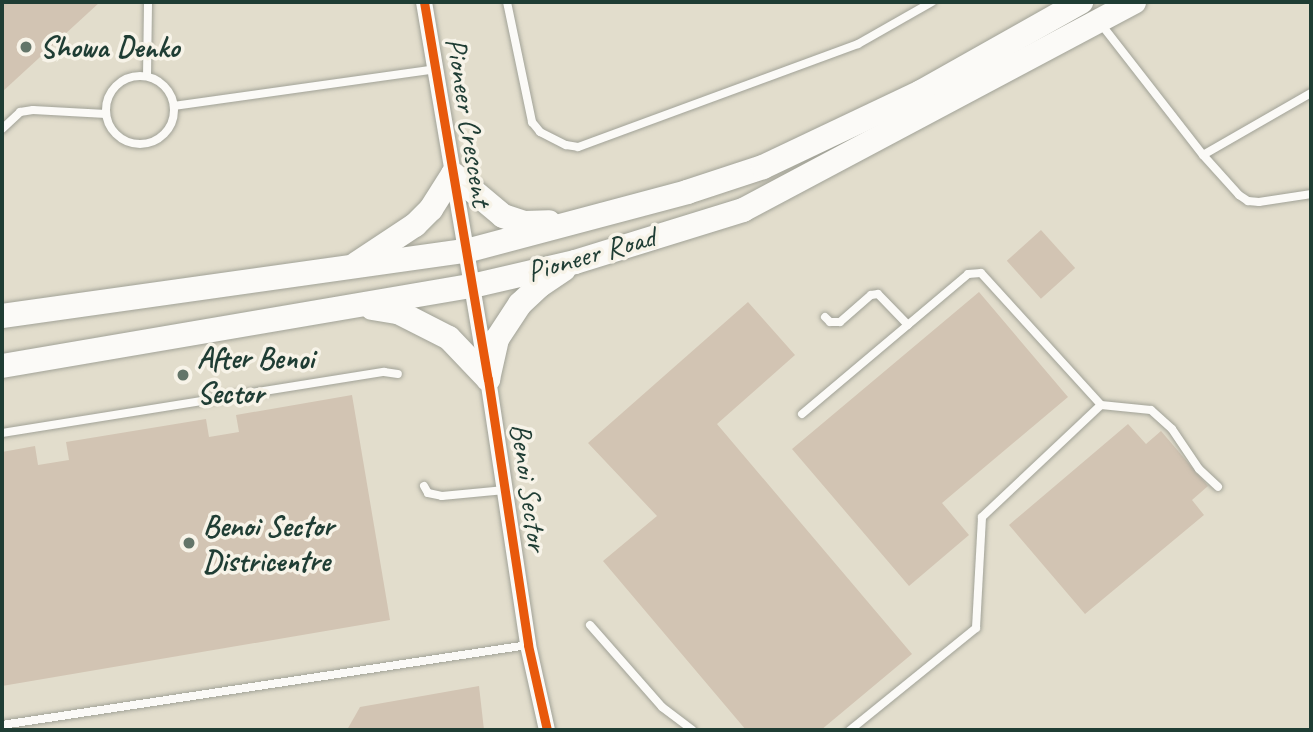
<!DOCTYPE html>
<style>
body{margin:0}
#map{position:relative;width:1313px;height:732px;overflow:hidden;background:#e2ddcc;font-family:Caveat,sans-serif}
div>[style]{position:absolute}
[style*='--x']{left:calc(var(--x)*1px);top:calc(var(--y)*1px);width:calc(var(--w)*1px);rotate:calc(var(--a)*1deg)}
.building>*{inset:0;background:#d2c4b3;transform-origin:0 0}
.roads{filter:drop-shadow(0 0 2px #a1a297) drop-shadow(0 0 2px #a1a297)}
.service>*{height:8px;margin:-4px;padding:0 4px;transform-origin:4px;border-radius:4px;background:#fbfaf7}
.service>.ring{margin:-4px;padding:0;box-sizing:content-box;background:none;border:8px solid #fbfaf7;border-radius:50%}
.minor>*{height:16px;margin:-8px;padding:0 8px;transform-origin:8px;border-radius:8px;background:#fbfaf7}
.primary>*{height:24px;margin:-12px;padding:0 12px;transform-origin:12px;border-radius:12px;background:#fbfaf7}
.cycleway>*{height:9px;margin:-4.5px;padding:0 4.5px;transform-origin:4.5px;border-radius:4.5px;background:#e8590c}
.dots>*{width:19px;height:19px;translate:-50% -50%;box-sizing:border-box;border:4px solid #f7f3e8;border-radius:50%}
span{translate:-50% -50%;white-space:nowrap;text-align:center;line-height:1.15;-webkit-text-stroke:7px #f7f3e8;paint-order:stroke}
.poi-label{font-size:30px;color:#1f3d34;font-weight:700}
.left{translate:0 -50%;text-align:left}
.street-label{font-size:30px;color:#1f3d34}
.frame{position:absolute;inset:0;border:4px solid #1f3d34;pointer-events:none}
</style>
<div id="map">
<div class="building">
<div style="clip-path:polygon(2px 2px,100px 2px,2px 92px)"></div>
<div style="left:1041px;top:230px;width:51px;height:46px;rotate:48deg"></div>
<div style="clip-path:polygon(979px 292px,1068px 397px,942px 503px,969px 535px,909px 586px,792px 449px)"></div>
<div style="clip-path:polygon(748px 302px,795px 355px,717px 424px,912px 654px,821px 730px,746px 730px,603px 561px,657px 516px,588px 443px)"></div>
<div style="clip-path:polygon(352px 395px,390px 620px,2px 686px,2px 452px,35px 446px,38px 465px,69px 460px,66px 442px,206px 419px,209px 437px,239px 432px,236px 415px)"></div>
<div style="clip-path:polygon(1128px 424px,1146px 444px,1161px 431px,1208px 486px,1192px 500px,1204px 515px,1085px 614px,1009px 525px)"></div>
<div style="clip-path:polygon(479px 686px,484px 730px,347px 730px,360px 707px)"></div>
</div>
<div class="roads">
<div class="service">
<div style="--x:507;--y:2;--w:123;--a:78.2"></div>
<div style="--x:532;--y:122;--w:13;--a:51"></div>
<div style="--x:540;--y:132;--w:29;--a:27"></div>
<div style="--x:566;--y:145;--w:12;--a:9"></div>
<div style="--x:578;--y:147;--w:298;--a:-20.2"></div>
<div style="--x:858;--y:44;--w:85;--a:-29.6"></div>
<div style="--x:1101;--y:24;--w:166;--a:52.1"></div>
<div style="--x:1203;--y:155;--w:54;--a:48"></div>
<div style="--x:1239;--y:195;--w:11;--a:34"></div>
<div style="--x:1248;--y:201;--w:11;--a:5"></div>
<div style="--x:1259;--y:202;--w:53;--a:-8.7"></div>
<div style="--x:147;--y:76;--w:74;--a:-89.2"></div>
<div class="ring" style="left:106px;top:76px;width:60px;height:60px"></div>
<div style="--x:174;--y:106;--w:265;--a:-8"></div>
<div style="--x:2;--y:129;--w:25;--a:-43"></div>
<div style="--x:20;--y:112;--w:13;--a:-9"></div>
<div style="--x:33;--y:110;--w:73;--a:3.1"></div>
<div style="--x:1203;--y:155;--w:125;--a:-29.9"></div>
<div style="--x:825;--y:317;--w:7;--a:45"></div>
<div style="--x:830;--y:322;--w:10;--a:0"></div>
<div style="--x:840;--y:322;--w:41;--a:-41.1"></div>
<div style="--x:871;--y:295;--w:7;--a:-8"></div>
<div style="--x:878;--y:294;--w:43;--a:45.9"></div>
<div style="--x:802;--y:414;--w:217;--a:-40.1"></div>
<div style="--x:968;--y:274;--w:13;--a:-4"></div>
<div style="--x:981;--y:273;--w:178;--a:47.7"></div>
<div style="--x:1101;--y:405;--w:50;--a:5.7"></div>
<div style="--x:1151;--y:410;--w:28;--a:42"></div>
<div style="--x:1172;--y:429;--w:48;--a:56"></div>
<div style="--x:1199;--y:469;--w:26;--a:43"></div>
<div style="--x:2;--y:433;--w:387;--a:-9.1"></div>
<div style="--x:384;--y:372;--w:14;--a:8"></div>
<div style="--x:424;--y:486;--w:8;--a:60"></div>
<div style="--x:428;--y:493;--w:14;--a:12"></div>
<div style="--x:442;--y:496;--w:63;--a:-5.4"></div>
<div style="--x:590;--y:625;--w:109;--a:48.7"></div>
<div style="--x:662;--y:707;--w:38;--a:37"></div>
<div style="--x:2;--y:725;--w:532;--a:-8.65"></div>
<div style="--x:850;--y:730;--w:162;--a:-39"></div>
<div style="--x:976;--y:628;--w:111;--a:-86.9"></div>
<div style="--x:982;--y:517;--w:163;--a:-43.3"></div>
</div>
<div class="minor">
<div style="--x:424;--y:2;--w:382;--a:80.4"></div>
<div style="--x:488;--y:379;--w:269;--a:81.4"></div>
<div style="--x:528;--y:645;--w:87;--a:77.4"></div>
</div>
<div class="primary">
<div style="--x:356;--y:264;--w:71;--a:-33.5"></div>
<div style="--x:415;--y:225;--w:23;--a:-45"></div>
<div style="--x:431;--y:209;--w:41;--a:-57.8"></div>
<div style="--x:453;--y:174;--w:65;--a:40"></div>
<div style="--x:503;--y:216;--w:23;--a:18"></div>
<div style="--x:525;--y:223;--w:24;--a:-2"></div>
<div style="--x:372;--y:308;--w:26;--a:9"></div>
<div style="--x:398;--y:312;--w:57;--a:27"></div>
<div style="--x:449;--y:338;--w:57;--a:46.4"></div>
<div style="--x:2;--y:316;--w:469;--a:-8"></div>
<div style="--x:466;--y:251;--w:229;--a:-14.9"></div>
<div style="--x:687;--y:192;--w:80;--a:-18.2"></div>
<div style="--x:763;--y:167;--w:175;--a:-25.4"></div>
<div style="--x:921;--y:92;--w:184;--a:-29.4"></div>
<div style="--x:2;--y:366;--w:477;--a:-9.7"></div>
<div style="--x:472;--y:286;--w:106;--a:-13.1"></div>
<div style="--x:575;--y:262;--w:176;--a:-17.2"></div>
<div style="--x:743;--y:210;--w:443;--a:-28"></div>
<div style="--x:488;--y:379;--w:41;--a:-77.3"></div>
<div style="--x:497;--y:339;--w:42;--a:-56.7"></div>
<div style="--x:520;--y:304;--w:26;--a:-43"></div>
<div style="--x:539;--y:286;--w:30;--a:-34"></div>
</div>
</div>
<div class="cycleway">
<div style="--x:424;--y:2;--w:382;--a:80.4"></div>
<div style="--x:488;--y:379;--w:269;--a:81.4"></div>
<div style="--x:528;--y:645;--w:87;--a:77.4"></div>
</div>
<div class="dots">
<div style="left:26px;top:47px;background:#637569"></div>
<div style="left:183px;top:375px;background:#637569"></div>
<div style="left:189px;top:543px;background:#637569"></div>
</div>
<div class="poi-label">
<span class="left" style="left:40px;top:47px">Showa Denko</span>
<span class="left" style="left:197px;top:375px">After Benoi<br>Sector</span>
<span class="left" style="left:203px;top:543px">Benoi Sector<br>Districentre</span>
</div>
<div class="street-label">
<span style="left:469px;top:122px;rotate:81deg">Pioneer Crescent</span>
<span style="left:591px;top:254px;rotate:-16deg">Pioneer Road</span>
<span style="left:529px;top:487px;rotate:82deg">Benoi Sector</span>
</div>
<div class="frame"></div>
</div>
